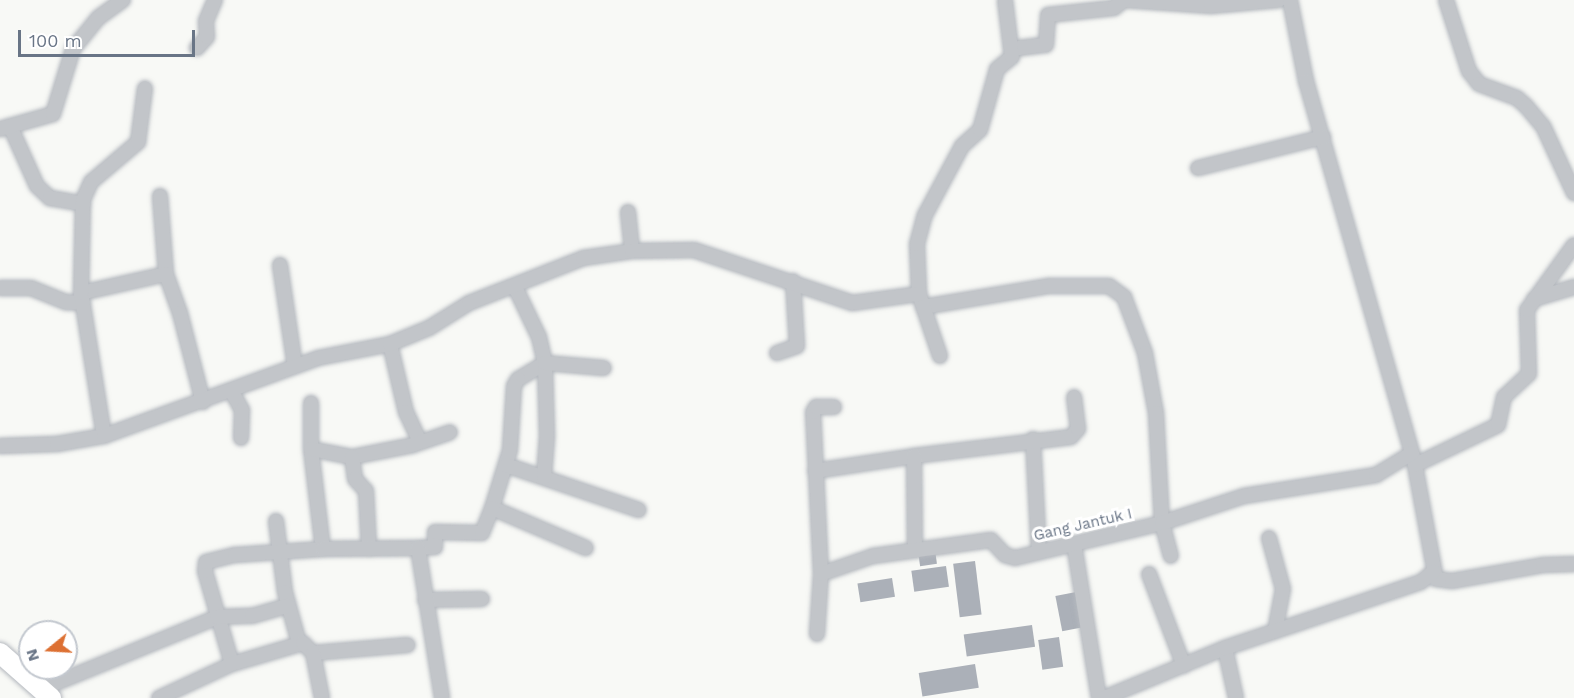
<!DOCTYPE html>
<style>
body{margin:0}
#map{position:relative;width:1574px;height:698px;overflow:hidden;background:#f8f9f6;font-family:"Work Sans",sans-serif}
div>[style]{position:absolute}
[style*='--x']{left:calc(var(--x)*1px);top:calc(var(--y)*1px);width:calc(var(--w)*1px);rotate:calc(var(--a)*1deg)}
.building>*{inset:0;background:#abb0b8;transform-origin:0 0}
.roads{filter:drop-shadow(0 0 2px #b4b8be) drop-shadow(0 0 2px #b4b8be)}
.street>*{height:14px;margin:-7px;padding:0 7px;transform-origin:7px;border-radius:7px;background:#c2c5c9}
.secondary>*{height:20px;margin:-10px;padding:0 10px;transform-origin:10px;border-radius:10px;background:#fff}
span{translate:-50% -50%;white-space:nowrap;text-align:center;line-height:1.15;-webkit-text-stroke:6px #fff;paint-order:stroke}
.street-label{font-size:15px;color:#697586}
.north{position:absolute;left:18px;top:620px;width:60px;height:60px;box-sizing:border-box;background:#fff;border:2px solid #c3c8cf;border-radius:50%;rotate:252deg;font-size:16px;font-weight:700;line-height:24px;text-align:center;color:#697586}
.north::after{content:'';display:block;margin:auto;width:21px;height:27px;background:#dd7032;clip-path:polygon(50% 0,100% 100%,50% 72%,0 100%)}
.scale{position:absolute;left:18px;top:30px;width:177px;height:27px;box-sizing:border-box;border:3px solid #697586;border-top:0;padding-left:8px;font-size:18px;line-height:21px;white-space:nowrap;color:#697586;-webkit-text-stroke:4px #fff;paint-order:stroke}
</style>
<div id="map">
<div class="building">
<div style="left:935px;top:550px;width:14px;height:17px;rotate:82deg"></div>
<div style="left:975px;top:561px;width:54px;height:22px;rotate:83deg"></div>
<div style="left:946px;top:566px;width:21px;height:35px;rotate:82deg"></div>
<div style="left:892px;top:578px;width:19px;height:35px;rotate:81deg"></div>
<div style="left:1076px;top:592px;width:36px;height:21px;rotate:79deg"></div>
<div style="left:1032px;top:625px;width:22px;height:69px;rotate:82deg"></div>
<div style="left:1059px;top:637px;width:30px;height:21px;rotate:82deg"></div>
<div style="left:975px;top:664px;width:24px;height:57px;rotate:81deg"></div>
</div>
<div class="roads">
<div class="street">
<div style="--x:1124;--y:0;--w:87;--a:3.9"></div>
<div style="--x:1211;--y:6;--w:68;--a:-5"></div>
<div style="--x:1290;--y:0;--w:83;--a:78.8"></div>
<div style="--x:1306;--y:81;--w:394;--a:74.1"></div>
<div style="--x:1414;--y:460;--w:121;--a:79.5"></div>
<div style="--x:1436;--y:579;--w:16;--a:7"></div>
<div style="--x:1452;--y:581;--w:92;--a:-10"></div>
<div style="--x:1543;--y:565;--w:31;--a:-2"></div>
<div style="--x:1446;--y:0;--w:75;--a:72.1"></div>
<div style="--x:1469;--y:71;--w:16;--a:52"></div>
<div style="--x:1479;--y:84;--w:40;--a:20.2"></div>
<div style="--x:1517;--y:98;--w:12;--a:42"></div>
<div style="--x:1526;--y:106;--w:26;--a:50"></div>
<div style="--x:1543;--y:126;--w:74;--a:65.2"></div>
<div style="--x:197;--y:48;--w:15;--a:-48"></div>
<div style="--x:207;--y:37;--w:16;--a:-94"></div>
<div style="--x:206;--y:21;--w:23;--a:-67"></div>
<div style="--x:1011;--y:49;--w:35;--a:-7"></div>
<div style="--x:1046;--y:45;--w:30;--a:-86"></div>
<div style="--x:1048;--y:15;--w:66;--a:-6.1"></div>
<div style="--x:1114;--y:8;--w:13;--a:-39"></div>
<div style="--x:10;--y:126;--w:66;--a:65.8"></div>
<div style="--x:37;--y:186;--w:18;--a:43"></div>
<div style="--x:50;--y:198;--w:34;--a:10"></div>
<div style="--x:0;--y:129;--w:55;--a:-15.8"></div>
<div style="--x:53;--y:114;--w:68;--a:-72.9"></div>
<div style="--x:73;--y:49;--w:40;--a:-51"></div>
<div style="--x:98;--y:18;--w:31;--a:-36"></div>
<div style="--x:1198;--y:168;--w:129;--a:-13.9"></div>
<div style="--x:160;--y:196;--w:78;--a:85.6"></div>
<div style="--x:628;--y:212;--w:39;--a:84"></div>
<div style="--x:280;--y:265;--w:102;--a:81.6"></div>
<div style="--x:515;--y:287;--w:55;--a:64.4"></div>
<div style="--x:539;--y:337;--w:27;--a:77"></div>
<div style="--x:545;--y:363;--w:31;--a:149"></div>
<div style="--x:518;--y:379;--w:8;--a:120"></div>
<div style="--x:514;--y:386;--w:64;--a:93.6"></div>
<div style="--x:510;--y:450;--w:61;--a:107.2"></div>
<div style="--x:492;--y:508;--w:102;--a:23.1"></div>
<div style="--x:0;--y:288;--w:31;--a:0"></div>
<div style="--x:31;--y:288;--w:38;--a:22"></div>
<div style="--x:66;--y:302;--w:17;--a:3"></div>
<div style="--x:81;--y:293;--w:87;--a:-12.6"></div>
<div style="--x:166;--y:274;--w:41;--a:70.3"></div>
<div style="--x:180;--y:313;--w:92;--a:75.5"></div>
<div style="--x:1534;--y:299;--w:42;--a:-16.7"></div>
<div style="--x:923;--y:307;--w:128;--a:-9.5"></div>
<div style="--x:1049;--y:286;--w:60;--a:0"></div>
<div style="--x:1109;--y:286;--w:19;--a:36"></div>
<div style="--x:1124;--y:297;--w:60;--a:69.4"></div>
<div style="--x:1145;--y:353;--w:61;--a:79.6"></div>
<div style="--x:1156;--y:413;--w:110;--a:86.9"></div>
<div style="--x:1162;--y:523;--w:34;--a:75"></div>
<div style="--x:390;--y:344;--w:70;--a:76.8"></div>
<div style="--x:406;--y:412;--w:33;--a:65"></div>
<div style="--x:777;--y:353;--w:21;--a:-19"></div>
<div style="--x:797;--y:346;--w:65;--a:-93.5"></div>
<div style="--x:940;--y:356;--w:65;--a:-108.7"></div>
<div style="--x:919;--y:294;--w:50;--a:-92.3"></div>
<div style="--x:917;--y:244;--w:30;--a:-75"></div>
<div style="--x:925;--y:215;--w:78;--a:-61.8"></div>
<div style="--x:962;--y:146;--w:24;--a:-42"></div>
<div style="--x:980;--y:130;--w:63;--a:-74.4"></div>
<div style="--x:997;--y:69;--w:19;--a:-39"></div>
<div style="--x:1012;--y:57;--w:57;--a:-97"></div>
<div style="--x:232;--y:392;--w:21;--a:61"></div>
<div style="--x:242;--y:410;--w:28;--a:92"></div>
<div style="--x:311;--y:403;--w:46;--a:90"></div>
<div style="--x:311;--y:449;--w:101;--a:83.2"></div>
<div style="--x:104;--y:436;--w:145;--a:-99.1"></div>
<div style="--x:81;--y:293;--w:93;--a:-88.8"></div>
<div style="--x:83;--y:200;--w:20;--a:-66"></div>
<div style="--x:91;--y:182;--w:62;--a:-40.4"></div>
<div style="--x:138;--y:142;--w:54;--a:-82.6"></div>
<div style="--x:1033;--y:439;--w:113;--a:87"></div>
<div style="--x:0;--y:446;--w:57;--a:-2"></div>
<div style="--x:57;--y:444;--w:48;--a:-9.7"></div>
<div style="--x:104;--y:436;--w:228;--a:-20"></div>
<div style="--x:318;--y:358;--w:73;--a:-11"></div>
<div style="--x:390;--y:344;--w:42;--a:-22.3"></div>
<div style="--x:429;--y:328;--w:47;--a:-32"></div>
<div style="--x:469;--y:303;--w:123;--a:-21.5"></div>
<div style="--x:583;--y:258;--w:49;--a:-8.1"></div>
<div style="--x:632;--y:251;--w:62;--a:-0.9"></div>
<div style="--x:694;--y:250;--w:167;--a:18.5"></div>
<div style="--x:852;--y:303;--w:68;--a:-7.7"></div>
<div style="--x:311;--y:449;--w:42;--a:11"></div>
<div style="--x:352;--y:457;--w:62;--a:-11.1"></div>
<div style="--x:413;--y:445;--w:39;--a:-19"></div>
<div style="--x:914;--y:456;--w:158;--a:-6.9"></div>
<div style="--x:1071;--y:437;--w:11;--a:-49"></div>
<div style="--x:1078;--y:429;--w:32;--a:-97"></div>
<div style="--x:352;--y:457;--w:22;--a:82"></div>
<div style="--x:355;--y:479;--w:16;--a:47"></div>
<div style="--x:366;--y:491;--w:58;--a:87"></div>
<div style="--x:506;--y:465;--w:140;--a:18.7"></div>
<div style="--x:1415;--y:465;--w:92;--a:-25.7"></div>
<div style="--x:1498;--y:425;--w:29;--a:-78"></div>
<div style="--x:1504;--y:397;--w:34;--a:-43"></div>
<div style="--x:1529;--y:374;--w:64;--a:-91.8"></div>
<div style="--x:1527;--y:310;--w:80;--a:-54.1"></div>
<div style="--x:815;--y:471;--w:100;--a:-8.6"></div>
<div style="--x:914;--y:456;--w:92;--a:89.4"></div>
<div style="--x:544;--y:477;--w:41;--a:-85.8"></div>
<div style="--x:547;--y:436;--w:73;--a:-91.6"></div>
<div style="--x:545;--y:363;--w:59;--a:4.8"></div>
<div style="--x:276;--y:521;--w:72;--a:82.8"></div>
<div style="--x:285;--y:592;--w:53;--a:74.6"></div>
<div style="--x:1269;--y:538;--w:53;--a:74.6"></div>
<div style="--x:1283;--y:589;--w:43;--a:100.8"></div>
<div style="--x:1074;--y:544;--w:156;--a:80.8"></div>
<div style="--x:418;--y:548;--w:17;--a:-3"></div>
<div style="--x:435;--y:547;--w:15;--a:-90"></div>
<div style="--x:435;--y:532;--w:47;--a:1.2"></div>
<div style="--x:482;--y:533;--w:27;--a:-68"></div>
<div style="--x:821;--y:574;--w:162;--a:-92.8"></div>
<div style="--x:813;--y:412;--w:6;--a:-59"></div>
<div style="--x:816;--y:407;--w:18;--a:0"></div>
<div style="--x:1149;--y:574;--w:98;--a:69.2"></div>
<div style="--x:425;--y:600;--w:57;--a:-1"></div>
<div style="--x:817;--y:634;--w:60;--a:-86.2"></div>
<div style="--x:821;--y:574;--w:55;--a:-19.1"></div>
<div style="--x:873;--y:556;--w:119;--a:-7.7"></div>
<div style="--x:991;--y:540;--w:21;--a:47"></div>
<div style="--x:1005;--y:555;--w:10;--a:17"></div>
<div style="--x:1015;--y:558;--w:151;--a:-13.4"></div>
<div style="--x:1162;--y:523;--w:86;--a:-18.2"></div>
<div style="--x:1244;--y:496;--w:134;--a:-9"></div>
<div style="--x:1376;--y:475;--w:42;--a:-31.4"></div>
<div style="--x:1225;--y:648;--w:51;--a:77.6"></div>
<div style="--x:313;--y:653;--w:95;--a:-4.8"></div>
<div style="--x:232;--y:664;--w:97;--a:-106.2"></div>
<div style="--x:205;--y:571;--w:9;--a:-84"></div>
<div style="--x:206;--y:562;--w:30;--a:-14"></div>
<div style="--x:235;--y:555;--w:88;--a:-3.9"></div>
<div style="--x:323;--y:549;--w:95;--a:-0.6"></div>
<div style="--x:418;--y:548;--w:152;--a:80.9"></div>
<div style="--x:41;--y:689;--w:190;--a:-22.2"></div>
<div style="--x:217;--y:617;--w:35;--a:-2"></div>
<div style="--x:252;--y:616;--w:37;--a:-16"></div>
<div style="--x:159;--y:698;--w:81;--a:-25"></div>
<div style="--x:232;--y:664;--w:74;--a:-16.5"></div>
<div style="--x:303;--y:643;--w:14;--a:45"></div>
<div style="--x:313;--y:653;--w:46;--a:78.7"></div>
<div style="--x:1104;--y:698;--w:131;--a:-22.5"></div>
<div style="--x:1225;--y:648;--w:207;--a:-18.6"></div>
<div style="--x:1421;--y:582;--w:16;--a:-40"></div>
</div>
<div class="secondary">
<div style="--x:0;--y:653;--w:68;--a:41.4"></div>
</div>
</div>
<div class="street-label">
<span style="left:1083px;top:525px;rotate:-13deg">Gang Jantuk I</span>
</div>
<div class="north">N</div>
<div class="scale">100 m</div>
</div>
